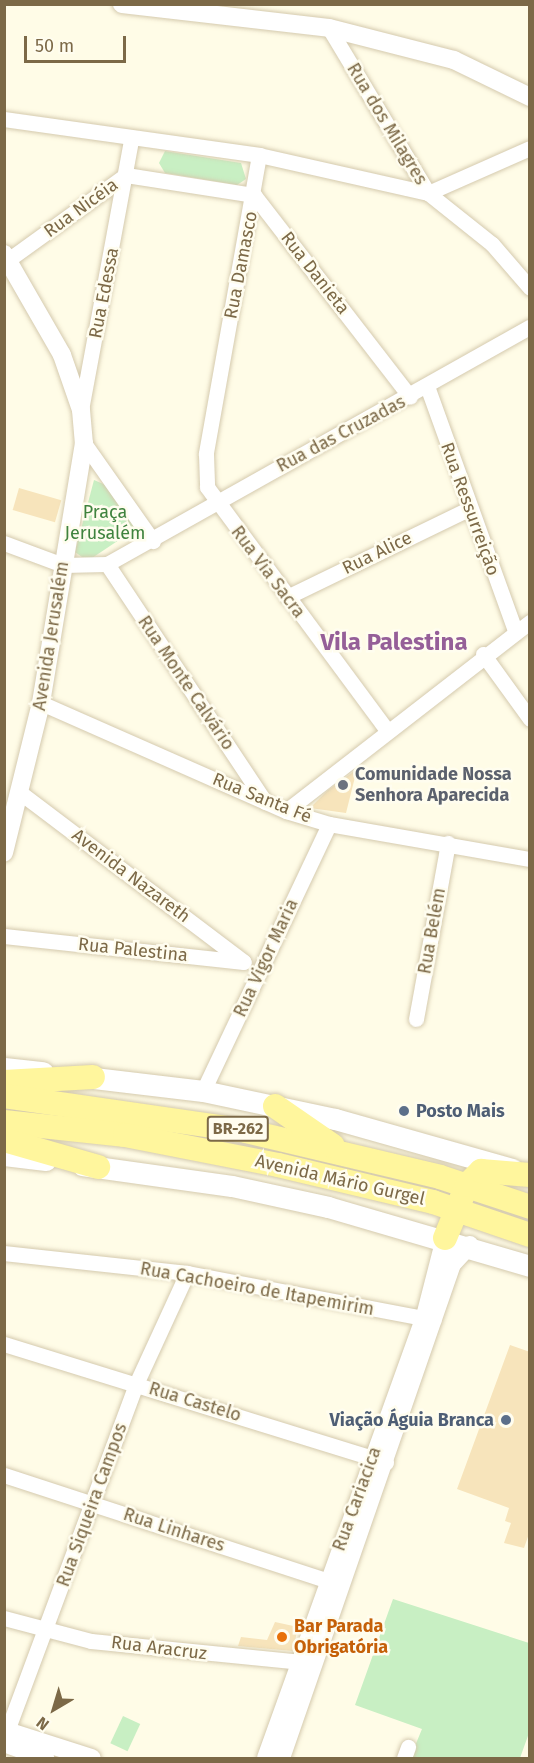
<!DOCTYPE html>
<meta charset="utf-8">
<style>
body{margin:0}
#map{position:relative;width:534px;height:1763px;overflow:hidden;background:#fffce7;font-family:"Fira Sans",sans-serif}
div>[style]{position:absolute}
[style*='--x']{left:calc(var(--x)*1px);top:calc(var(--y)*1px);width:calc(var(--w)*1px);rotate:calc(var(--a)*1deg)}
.green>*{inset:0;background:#c8efc3;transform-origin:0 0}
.building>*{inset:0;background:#f7e4bb;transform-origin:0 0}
.roads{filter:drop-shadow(0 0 2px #d5caae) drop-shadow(0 0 2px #d5caae)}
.minor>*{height:15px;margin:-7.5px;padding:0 7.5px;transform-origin:7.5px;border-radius:7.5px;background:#fff}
.tertiary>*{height:18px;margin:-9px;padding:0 9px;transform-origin:9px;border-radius:9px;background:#fff}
.secondary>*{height:21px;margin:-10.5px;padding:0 10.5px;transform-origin:10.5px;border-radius:10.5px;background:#fff}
.primary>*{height:24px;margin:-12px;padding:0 12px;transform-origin:12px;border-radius:12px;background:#fff69d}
.dots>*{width:16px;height:16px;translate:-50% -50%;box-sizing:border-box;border:3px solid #fffdef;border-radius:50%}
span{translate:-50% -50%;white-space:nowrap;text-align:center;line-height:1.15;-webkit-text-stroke:5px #fffdef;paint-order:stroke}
.shield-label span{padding:2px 4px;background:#fffdef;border:2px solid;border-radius:4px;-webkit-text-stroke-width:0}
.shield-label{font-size:16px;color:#7c6947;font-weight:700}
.street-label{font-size:18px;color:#7c6947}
.park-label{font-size:18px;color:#3f833e}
.worship-label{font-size:18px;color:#5b616d;font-weight:700}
.left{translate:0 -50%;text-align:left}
.service-label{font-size:18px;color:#4e5e75;font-weight:700}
.right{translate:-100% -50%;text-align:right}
.food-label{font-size:18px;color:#c56008;font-weight:700}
.district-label{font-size:24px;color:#955f98;font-weight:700}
.frame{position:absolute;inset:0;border:6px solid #7c6947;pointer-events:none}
.north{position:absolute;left:24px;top:1679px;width:60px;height:60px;-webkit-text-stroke:4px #fffdef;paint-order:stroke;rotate:218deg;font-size:16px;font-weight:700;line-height:24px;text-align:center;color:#7c6947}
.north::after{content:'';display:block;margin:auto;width:21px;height:27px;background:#7c6947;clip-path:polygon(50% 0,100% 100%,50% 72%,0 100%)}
.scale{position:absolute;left:24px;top:36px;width:102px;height:27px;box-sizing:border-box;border:3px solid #7c6947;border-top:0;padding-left:8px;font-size:18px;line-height:21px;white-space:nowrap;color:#7c6947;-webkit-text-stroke:4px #fffdef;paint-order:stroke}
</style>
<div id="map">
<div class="green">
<div style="clip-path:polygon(165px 151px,241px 163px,246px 179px,237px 185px,165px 173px,159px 163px)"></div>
<div style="clip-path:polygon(94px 480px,108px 486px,137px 528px,92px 558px,82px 557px,75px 552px)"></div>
<div style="clip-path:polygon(393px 1599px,529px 1643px,529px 1733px,520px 1758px,410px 1758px,422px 1729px,355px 1705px)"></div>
<div style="left:123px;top:1716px;width:19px;height:30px;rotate:25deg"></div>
</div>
<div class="building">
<div style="left:19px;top:488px;width:44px;height:23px;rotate:16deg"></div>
<div style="clip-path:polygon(357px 769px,346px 813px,310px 808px,327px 791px)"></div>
<div style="clip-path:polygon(510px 1345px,530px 1352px,530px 1531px,524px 1548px,504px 1543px,511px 1523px,505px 1521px,509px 1508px,457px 1489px)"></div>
<div style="clip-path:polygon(275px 1622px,298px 1627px,293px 1651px,238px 1646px,241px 1637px,267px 1640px)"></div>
</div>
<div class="roads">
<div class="minor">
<div style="--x:329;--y:28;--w:192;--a:59"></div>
<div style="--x:428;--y:193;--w:82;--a:38.6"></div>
<div style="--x:492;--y:244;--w:58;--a:49.2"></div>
<div style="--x:4;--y:119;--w:258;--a:8"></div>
<div style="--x:259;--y:155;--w:173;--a:12.7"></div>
<div style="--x:428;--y:193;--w:111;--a:-23.8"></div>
<div style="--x:259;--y:155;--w:304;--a:100.1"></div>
<div style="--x:206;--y:454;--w:33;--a:88"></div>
<div style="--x:207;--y:487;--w:301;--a:53.5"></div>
<div style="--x:126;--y:175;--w:130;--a:8.9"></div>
<div style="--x:254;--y:195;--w:255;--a:52.3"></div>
<div style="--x:8;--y:260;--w:145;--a:-35.8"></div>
<div style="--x:427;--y:386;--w:260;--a:70.2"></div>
<div style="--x:81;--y:410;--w:274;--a:-79.5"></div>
<div style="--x:84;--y:443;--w:120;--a:54.9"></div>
<div style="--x:4;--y:543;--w:63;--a:20.4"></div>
<div style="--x:63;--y:565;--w:44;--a:-1.3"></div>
<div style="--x:107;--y:564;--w:485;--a:-29.3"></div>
<div style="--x:107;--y:564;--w:286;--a:56.4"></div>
<div style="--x:287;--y:597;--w:201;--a:-25.9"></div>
<div style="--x:483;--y:654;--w:80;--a:54.1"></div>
<div style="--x:41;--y:703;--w:268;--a:23.8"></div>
<div style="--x:286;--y:811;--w:45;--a:16.8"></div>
<div style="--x:329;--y:824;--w:204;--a:9.9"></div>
<div style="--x:18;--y:791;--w:283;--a:37.1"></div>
<div style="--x:286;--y:811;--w:309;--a:-37.8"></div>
<div style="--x:4;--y:936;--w:241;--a:6.2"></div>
<div style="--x:416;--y:1019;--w:179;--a:-79.7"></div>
<div style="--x:203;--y:1091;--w:295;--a:-64.7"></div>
<div style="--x:4;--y:1253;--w:184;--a:6.2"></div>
<div style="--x:187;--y:1273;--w:251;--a:10.8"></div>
<div style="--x:4;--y:1344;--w:400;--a:17.2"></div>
<div style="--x:4;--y:1475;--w:354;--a:18.1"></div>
<div style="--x:4;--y:1618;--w:90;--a:14.8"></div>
<div style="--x:91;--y:1641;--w:222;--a:5.7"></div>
<div style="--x:4;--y:1739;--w:379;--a:-69.6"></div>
<div style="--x:136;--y:1384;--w:122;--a:-65.3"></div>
<div style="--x:404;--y:1758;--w:12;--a:-70"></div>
</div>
<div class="tertiary">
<div style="--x:122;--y:4;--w:208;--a:6.6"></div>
<div style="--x:329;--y:28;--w:129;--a:14.4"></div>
<div style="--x:454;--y:60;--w:85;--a:26"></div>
<div style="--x:4;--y:254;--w:116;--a:60.1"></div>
<div style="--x:62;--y:355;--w:58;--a:70.9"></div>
<div style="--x:81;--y:410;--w:33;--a:85"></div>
<div style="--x:84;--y:443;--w:264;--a:99.4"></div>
<div style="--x:41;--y:703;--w:154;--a:103.9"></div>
<div style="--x:4;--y:1730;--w:92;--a:17.7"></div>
<div style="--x:4;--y:1743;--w:44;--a:20.1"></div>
<div style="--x:266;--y:1758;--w:466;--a:-70.2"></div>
<div style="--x:424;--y:1320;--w:85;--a:-75.6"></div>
<div style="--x:281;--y:1758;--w:523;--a:-70.91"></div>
<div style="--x:452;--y:1264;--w:26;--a:-47"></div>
</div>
<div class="secondary">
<div style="--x:4;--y:1068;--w:39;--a:6"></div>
<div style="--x:77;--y:1076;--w:127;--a:6.8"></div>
<div style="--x:203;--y:1091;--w:135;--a:12"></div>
<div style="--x:335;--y:1119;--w:184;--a:15.8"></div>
<div style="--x:4;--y:1155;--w:42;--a:6.8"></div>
<div style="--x:82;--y:1165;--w:151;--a:8"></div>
<div style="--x:232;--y:1186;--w:98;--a:12.3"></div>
<div style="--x:328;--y:1207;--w:210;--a:16.3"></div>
</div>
<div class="primary">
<div style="--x:4;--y:1082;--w:89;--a:-3.2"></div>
<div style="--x:4;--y:1096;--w:245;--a:8.2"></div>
<div style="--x:246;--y:1131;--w:199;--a:13.3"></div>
<div style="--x:440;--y:1177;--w:95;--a:18.4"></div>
<div style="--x:275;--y:1106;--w:70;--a:34.6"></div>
<div style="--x:4;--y:1122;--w:122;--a:6.1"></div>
<div style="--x:125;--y:1135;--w:156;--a:11.1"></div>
<div style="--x:278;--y:1165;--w:159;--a:13.4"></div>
<div style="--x:433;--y:1202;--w:102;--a:18.8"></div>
<div style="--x:4;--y:1140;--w:98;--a:16"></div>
<div style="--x:445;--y:1238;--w:57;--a:-67.5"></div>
<div style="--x:467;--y:1185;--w:20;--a:-45"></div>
<div style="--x:481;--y:1171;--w:49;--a:4.7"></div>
</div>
</div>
<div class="dots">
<div style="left:343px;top:785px;background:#6b7280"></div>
<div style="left:404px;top:1111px;background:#5c6f8a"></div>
<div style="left:506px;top:1420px;background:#5c6f8a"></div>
<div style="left:282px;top:1637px;background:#e8710a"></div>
</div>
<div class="shield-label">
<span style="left:238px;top:1129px">BR-262</span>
</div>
<div class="street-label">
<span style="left:387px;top:124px;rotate:59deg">Rua dos Milagres</span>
<span style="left:81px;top:208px;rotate:-36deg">Rua Nicéia</span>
<span style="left:241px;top:265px;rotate:-79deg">Rua Damasco</span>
<span style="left:315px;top:273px;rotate:52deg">Rua Danieta</span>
<span style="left:104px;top:293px;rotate:-79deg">Rua Edessa</span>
<span style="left:341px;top:434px;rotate:-28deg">Rua das Cruzadas</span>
<span style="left:470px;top:509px;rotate:70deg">Rua Ressurreição</span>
<span style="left:377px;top:553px;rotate:-26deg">Rua Alice</span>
<span style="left:268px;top:572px;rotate:53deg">Rua Via Sacra</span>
<span style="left:51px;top:636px;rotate:-81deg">Avenida Jerusalém</span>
<span style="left:186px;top:683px;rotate:56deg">Rua Monte Calvário</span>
<span style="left:262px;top:798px;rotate:22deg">Rua Santa Fé</span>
<span style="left:131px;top:876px;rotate:37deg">Avenida Nazareth</span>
<span style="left:432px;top:931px;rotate:-80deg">Rua Belém</span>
<span style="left:133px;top:950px;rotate:6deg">Rua Palestina</span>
<span style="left:266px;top:958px;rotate:-65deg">Rua Vigor Maria</span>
<span style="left:340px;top:1180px;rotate:13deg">Avenida Mário Gurgel</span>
<span style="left:257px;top:1289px;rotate:10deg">Rua Cachoeiro de Itapemirim</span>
<span style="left:195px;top:1402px;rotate:17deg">Rua Castelo</span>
<span style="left:357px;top:1499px;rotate:-70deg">Rua Cariacica</span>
<span style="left:92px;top:1505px;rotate:-70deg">Rua Siqueira Campos</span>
<span style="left:174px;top:1530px;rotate:18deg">Rua Linhares</span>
<span style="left:159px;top:1648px;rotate:7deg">Rua Aracruz</span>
</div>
<div class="park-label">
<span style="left:105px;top:523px">Praça<br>Jerusalém</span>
</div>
<div class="worship-label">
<span class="left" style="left:355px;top:785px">Comunidade Nossa<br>Senhora Aparecida</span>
</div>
<div class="service-label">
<span class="left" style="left:416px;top:1111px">Posto Mais</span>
<span class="right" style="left:494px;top:1420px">Viação Águia Branca</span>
</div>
<div class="food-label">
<span class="left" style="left:294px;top:1637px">Bar Parada<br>Obrigatória</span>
</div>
<div class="district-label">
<span style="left:394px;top:643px">Vila Palestina</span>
</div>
<div class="frame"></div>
<div class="north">N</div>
<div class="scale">50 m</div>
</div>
